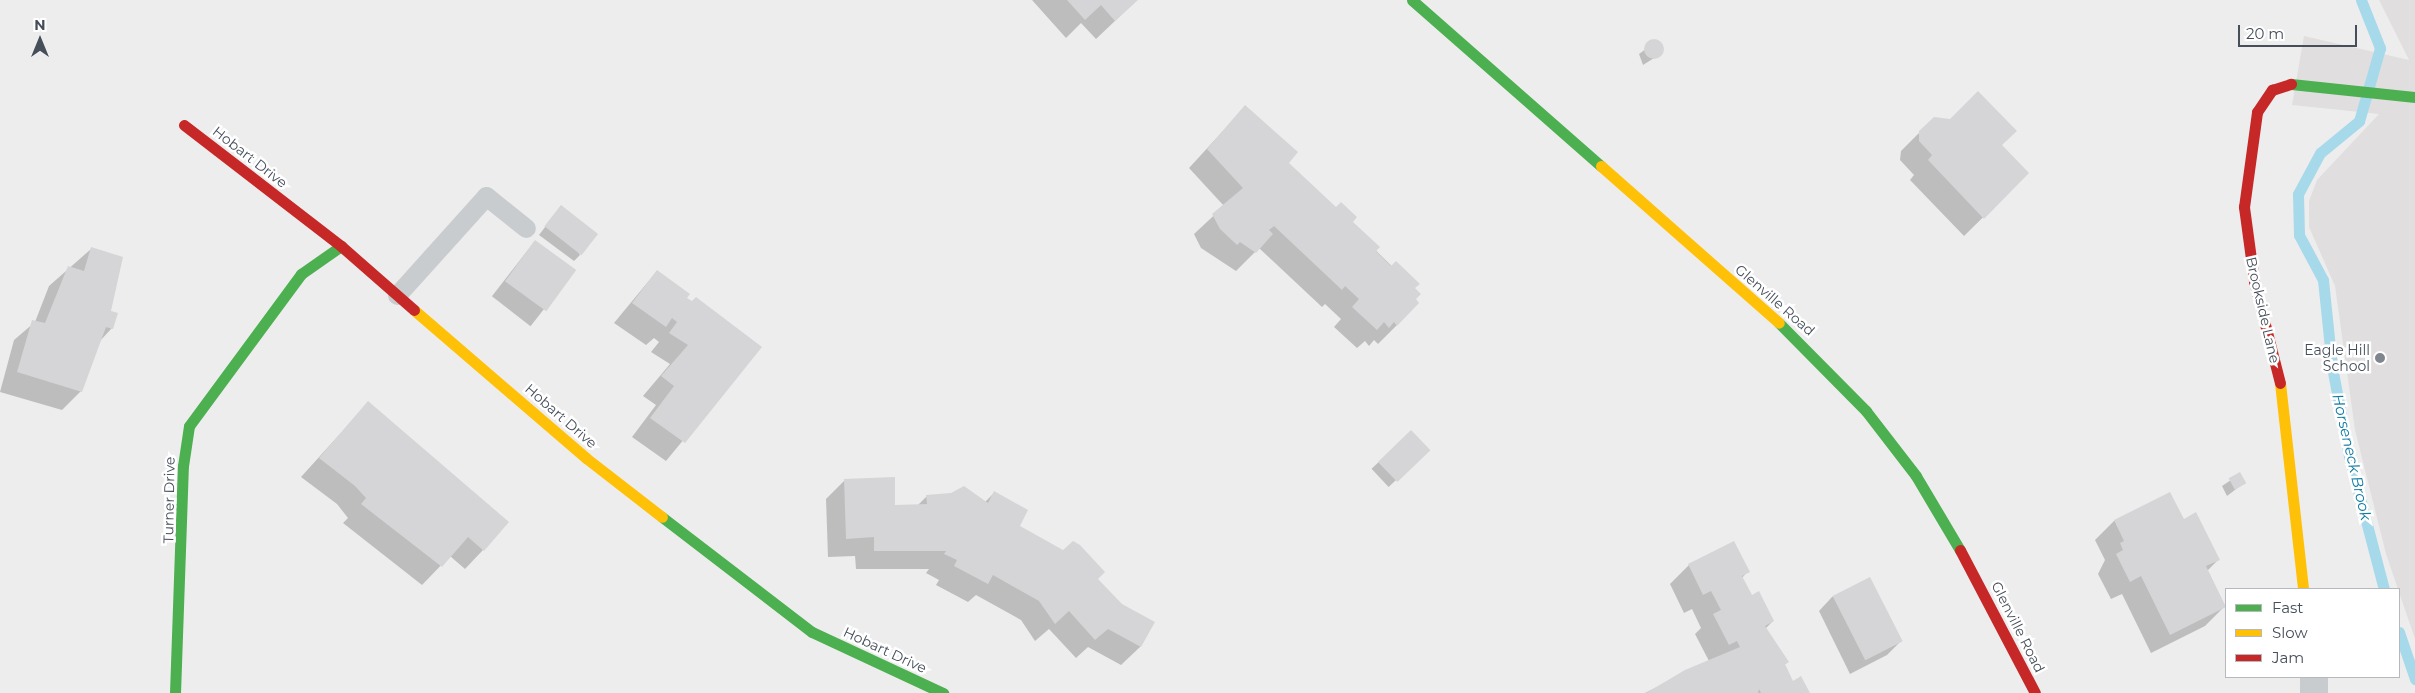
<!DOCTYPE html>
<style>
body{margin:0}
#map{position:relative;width:2415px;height:693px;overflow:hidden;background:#eeeded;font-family:Montserrat,sans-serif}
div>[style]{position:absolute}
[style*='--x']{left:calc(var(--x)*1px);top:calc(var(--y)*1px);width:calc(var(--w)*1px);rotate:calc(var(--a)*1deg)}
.education>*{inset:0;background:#e0dedf}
.shadow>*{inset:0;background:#0003;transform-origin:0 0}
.stream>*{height:11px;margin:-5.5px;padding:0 5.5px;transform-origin:5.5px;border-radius:5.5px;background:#a6d9ea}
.building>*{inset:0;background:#d5d5d7;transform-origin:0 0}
.round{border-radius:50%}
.lane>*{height:19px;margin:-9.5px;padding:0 9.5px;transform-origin:9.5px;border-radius:9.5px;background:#c9ccce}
.street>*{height:28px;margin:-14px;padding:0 14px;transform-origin:14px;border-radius:14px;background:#c9ccce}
.fast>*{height:11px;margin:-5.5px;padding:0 5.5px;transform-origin:5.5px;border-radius:5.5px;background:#4caf50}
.slow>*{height:11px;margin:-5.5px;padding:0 5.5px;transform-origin:5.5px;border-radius:5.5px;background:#ffc107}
.jam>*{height:11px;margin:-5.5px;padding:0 5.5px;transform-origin:5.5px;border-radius:5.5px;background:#c62828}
.dots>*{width:14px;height:14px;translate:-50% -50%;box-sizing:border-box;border:2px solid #fff;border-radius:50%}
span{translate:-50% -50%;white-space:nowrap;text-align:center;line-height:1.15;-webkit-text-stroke:5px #fff;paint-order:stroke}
.street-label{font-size:14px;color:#454e59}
.poi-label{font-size:14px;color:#454e59}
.right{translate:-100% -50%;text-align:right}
.water-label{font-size:15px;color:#0f7ca2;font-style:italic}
.legend{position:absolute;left:2225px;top:588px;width:175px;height:90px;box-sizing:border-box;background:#fff;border:1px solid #b5b8bd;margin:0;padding:6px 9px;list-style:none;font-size:15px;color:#454e59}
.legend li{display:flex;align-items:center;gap:10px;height:25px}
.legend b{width:25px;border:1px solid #b5b8bd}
.north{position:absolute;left:15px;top:15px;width:50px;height:50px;-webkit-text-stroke:4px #fff;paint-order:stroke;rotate:0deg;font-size:14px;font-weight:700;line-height:20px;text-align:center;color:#454e59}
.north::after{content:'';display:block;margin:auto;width:18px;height:22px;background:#454e59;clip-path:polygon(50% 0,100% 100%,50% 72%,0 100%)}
.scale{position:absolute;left:2238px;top:25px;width:119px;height:22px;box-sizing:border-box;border:2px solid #454e59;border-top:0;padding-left:6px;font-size:15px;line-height:18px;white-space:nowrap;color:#454e59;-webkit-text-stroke:4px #fff;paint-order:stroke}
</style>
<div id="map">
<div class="education">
<div style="clip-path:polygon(2379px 0,2415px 0,2415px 639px,2386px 554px,2355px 430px,2335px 286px,2309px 227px,2309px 201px,2317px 180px,2379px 114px,2292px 105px,2304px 36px,2409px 60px)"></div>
</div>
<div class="shadow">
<div style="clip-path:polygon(1032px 0,1137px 0,1096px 39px,1081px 23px,1066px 38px)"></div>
<div style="clip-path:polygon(1657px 41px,1662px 53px,1643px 65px,1639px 54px)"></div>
<div style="clip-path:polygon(1245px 107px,1287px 163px,1414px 288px,1397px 325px,1378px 344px,1374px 340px,1369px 346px,1365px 341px,1357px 348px,1334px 327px,1341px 319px,1325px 304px,1322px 307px,1259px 248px,1236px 271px,1201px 248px,1194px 234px,1224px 206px,1189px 168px)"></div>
<div style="clip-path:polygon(1920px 132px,2001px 145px,2028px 173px,1964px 236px,1910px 180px,1914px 175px,1900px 160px,1901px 151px)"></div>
<div style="clip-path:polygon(555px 214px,580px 255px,574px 261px,539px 235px)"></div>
<div style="left:535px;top:241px;width:49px;height:70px;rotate:38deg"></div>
<div style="clip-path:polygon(91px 249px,112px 328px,100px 341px,81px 391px,62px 410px,0 392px,14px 340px,35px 322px,49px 286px)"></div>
<div style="clip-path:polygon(657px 271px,685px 298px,760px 347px,666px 461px,632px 437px,656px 405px,643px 396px,670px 364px,651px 352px,659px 342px,654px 338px,646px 345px,614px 323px)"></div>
<div style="clip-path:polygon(368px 403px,483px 550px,465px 569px,450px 556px,422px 585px,343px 523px,348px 518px,337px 504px,301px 477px)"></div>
<div style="left:1411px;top:432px;width:25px;height:54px;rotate:47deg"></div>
<div style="clip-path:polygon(2240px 474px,2244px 483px,2227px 496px,2222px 486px)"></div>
<div style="clip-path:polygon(845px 480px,894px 507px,917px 506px,927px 496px,985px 502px,994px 493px,1018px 526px,1096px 579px,1121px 605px,1153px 623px,1140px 647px,1121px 665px,1088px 647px,1076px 658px,1049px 629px,1035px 641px,1021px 620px,976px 595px,968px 602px,936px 585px,939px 580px,926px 573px,929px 569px,856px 569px,855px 556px,828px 557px,826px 499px)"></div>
<div style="clip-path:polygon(2170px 494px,2183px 521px,2218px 560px,2207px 571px,2224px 607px,2205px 626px,2151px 653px,2122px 594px,2111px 599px,2098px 574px,2105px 560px,2095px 540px,2114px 521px)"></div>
<div style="clip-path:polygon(1734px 543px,1748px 571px,1742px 578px,1751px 596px,1773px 621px,1765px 629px,1788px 662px,1784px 665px,1791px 681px,1809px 693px,1645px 693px,1709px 661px,1695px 634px,1701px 628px,1692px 609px,1684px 613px,1670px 584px,1689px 565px)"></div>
<div style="clip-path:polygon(1869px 579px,1901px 641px,1887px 655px,1850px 674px,1819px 611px,1832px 597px)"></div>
</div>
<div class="stream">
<div style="--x:2361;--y:0;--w:52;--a:68.4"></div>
<div style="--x:2380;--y:48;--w:76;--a:106"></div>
<div style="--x:2359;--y:121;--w:50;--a:140.6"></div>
<div style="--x:2320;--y:153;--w:47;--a:118.2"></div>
<div style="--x:2298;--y:194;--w:41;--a:88.6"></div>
<div style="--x:2299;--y:235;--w:51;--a:61.9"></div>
<div style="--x:2323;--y:280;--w:87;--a:84.1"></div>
<div style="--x:2332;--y:367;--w:91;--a:79.2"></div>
<div style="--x:2349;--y:456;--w:138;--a:75.3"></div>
<div style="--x:2399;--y:632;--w:50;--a:71.2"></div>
</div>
<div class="building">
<div style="clip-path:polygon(1067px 0,1138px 0,1115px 21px,1101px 5px,1085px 20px)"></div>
<div class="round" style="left:1644px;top:39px;width:20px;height:20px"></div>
<div style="clip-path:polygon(1978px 91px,2017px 131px,2002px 145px,2029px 173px,1984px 219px,1928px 160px,1932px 155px,1919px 141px,1919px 131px,1934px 117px,1950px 119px)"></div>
<div style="clip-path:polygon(1245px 105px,1298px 152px,1289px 163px,1336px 207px,1341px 202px,1357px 217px,1353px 222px,1380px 247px,1376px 251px,1391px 266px,1396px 261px,1420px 284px,1415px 288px,1421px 294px,1416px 299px,1419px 303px,1397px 326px,1394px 322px,1389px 328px,1384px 322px,1377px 330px,1352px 307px,1359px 299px,1345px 286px,1342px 290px,1274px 226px,1269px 230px,1273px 234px,1256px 253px,1240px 242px,1237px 245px,1220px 229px,1212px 214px,1243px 188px,1207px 149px)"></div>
<div style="left:561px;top:205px;width:47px;height:27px;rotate:38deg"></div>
<div style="left:535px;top:240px;width:51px;height:51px;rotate:36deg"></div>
<div style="clip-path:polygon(91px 247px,123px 257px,111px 311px,118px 313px,113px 329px,106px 327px,82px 392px,17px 372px,32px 320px,45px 323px,68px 266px,84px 271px)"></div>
<div style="clip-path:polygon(657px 270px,690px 294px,687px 298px,692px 301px,696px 297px,762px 347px,685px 443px,650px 418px,674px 386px,661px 376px,688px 345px,669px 333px,677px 322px,672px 318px,666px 327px,632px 303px)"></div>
<div style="clip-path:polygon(368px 401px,509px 522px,484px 551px,468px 537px,442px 567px,361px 504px,366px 498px,355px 486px,319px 458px)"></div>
<div style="left:1411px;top:430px;width:28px;height:46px;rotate:46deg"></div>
<div style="left:2240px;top:472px;width:13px;height:13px;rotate:61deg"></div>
<div style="clip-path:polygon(895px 477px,895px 505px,927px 504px,926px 495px,951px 493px,964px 486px,988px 503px,994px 491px,1028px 510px,1020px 526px,1063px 550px,1073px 541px,1080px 545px,1105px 572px,1098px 579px,1122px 604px,1155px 622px,1141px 647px,1108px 629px,1095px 640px,1069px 611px,1055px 624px,1039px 601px,993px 575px,988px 584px,954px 566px,957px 560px,944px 554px,946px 551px,874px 551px,874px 537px,846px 539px,844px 479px)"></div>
<div style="clip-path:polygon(2170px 492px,2184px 519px,2196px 512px,2220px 560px,2206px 566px,2226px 607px,2170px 635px,2141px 576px,2130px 582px,2116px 554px,2123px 550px,2120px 543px,2124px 541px,2114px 520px)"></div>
<div style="clip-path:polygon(1734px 541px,1750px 572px,1742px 576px,1752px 595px,1759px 591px,1774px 621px,1765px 626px,1789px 662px,1785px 664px,1793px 681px,1801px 676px,1810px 693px,1761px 693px,1759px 689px,1758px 693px,1646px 693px,1685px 670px,1740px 647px,1737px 641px,1729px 645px,1713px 614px,1721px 610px,1711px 591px,1703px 595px,1688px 564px)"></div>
<div style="left:1870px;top:577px;width:72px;height:42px;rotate:63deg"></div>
</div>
<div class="lane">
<div style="--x:397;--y:295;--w:133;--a:-48"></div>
<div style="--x:486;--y:196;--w:51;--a:38.7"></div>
</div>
<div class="street">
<div style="--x:2314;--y:693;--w:16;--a:-90"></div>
</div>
<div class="fast">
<div style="--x:1412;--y:0;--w:252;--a:41.3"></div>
<div style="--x:2291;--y:84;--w:125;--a:6"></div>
<div style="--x:1779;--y:323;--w:124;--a:45.3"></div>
<div style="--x:1866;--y:411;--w:82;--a:52.4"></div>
<div style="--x:1916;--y:476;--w:86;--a:59.3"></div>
<div style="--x:662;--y:517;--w:189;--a:37.5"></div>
<div style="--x:812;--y:632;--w:145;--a:25"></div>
<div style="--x:175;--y:693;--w:227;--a:-88"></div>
<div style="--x:183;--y:466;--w:40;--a:-81.5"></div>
<div style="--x:189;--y:426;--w:189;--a:-53.6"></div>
<div style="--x:301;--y:274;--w:49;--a:-35"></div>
</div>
<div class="slow">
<div style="--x:1601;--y:166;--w:237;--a:41.4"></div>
<div style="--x:414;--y:310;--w:227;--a:40.7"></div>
<div style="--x:586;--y:458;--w:96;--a:37.8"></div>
<div style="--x:2280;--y:383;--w:207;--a:83.6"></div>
</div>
<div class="jam">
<div style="--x:184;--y:125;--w:198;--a:37.6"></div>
<div style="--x:341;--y:246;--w:97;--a:41.2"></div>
<div style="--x:2280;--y:383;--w:105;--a:-104.3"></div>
<div style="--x:2254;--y:281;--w:75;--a:-97.7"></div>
<div style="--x:2244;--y:207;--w:96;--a:-82.2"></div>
<div style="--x:2257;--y:112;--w:27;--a:-56"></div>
<div style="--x:2272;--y:90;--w:20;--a:-18"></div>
<div style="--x:1960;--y:550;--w:161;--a:62.3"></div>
</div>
<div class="dots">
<div style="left:2380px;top:358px;background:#80868d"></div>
</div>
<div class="street-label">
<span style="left:250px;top:157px;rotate:38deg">Hobart Drive</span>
<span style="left:1775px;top:300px;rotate:41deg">Glenville Road</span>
<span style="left:2263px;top:310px;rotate:77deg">Brookside Lane</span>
<span style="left:561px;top:416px;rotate:41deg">Hobart Drive</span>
<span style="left:169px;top:500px;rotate:-89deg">Turner Drive</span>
<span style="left:2018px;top:627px;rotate:63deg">Glenville Road</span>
<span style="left:885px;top:650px;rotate:25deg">Hobart Drive</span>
</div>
<div class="poi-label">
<span class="right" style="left:2370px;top:358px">Eagle Hill<br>School</span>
</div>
<div class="water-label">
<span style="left:2352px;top:457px;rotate:77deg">Horseneck Brook</span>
</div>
<ul class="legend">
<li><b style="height:6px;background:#4caf50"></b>Fast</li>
<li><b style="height:6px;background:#ffc107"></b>Slow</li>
<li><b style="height:6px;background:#c62828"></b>Jam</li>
</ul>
<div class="north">N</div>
<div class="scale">20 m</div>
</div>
